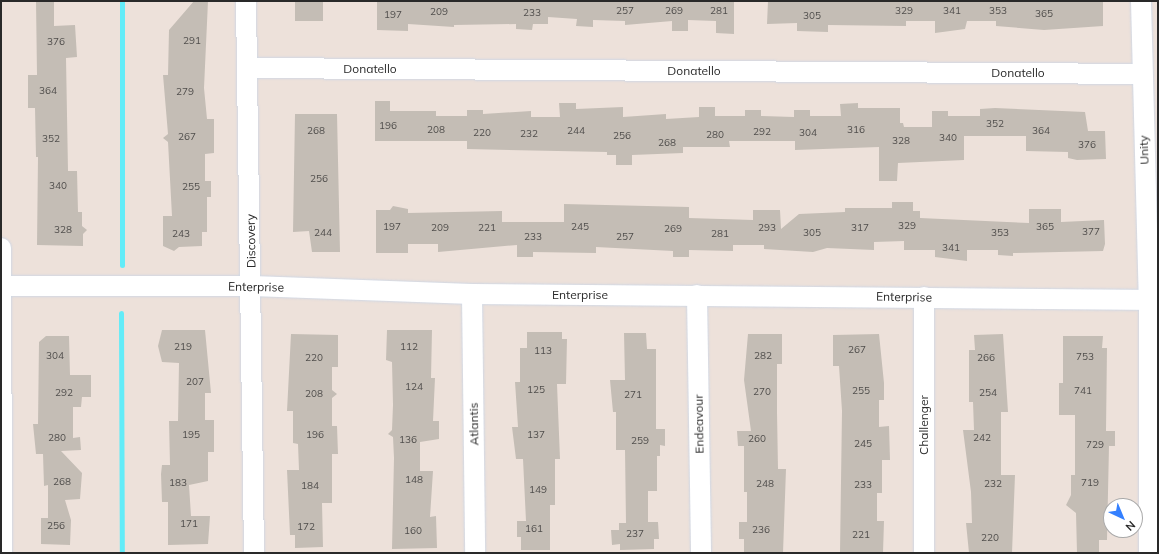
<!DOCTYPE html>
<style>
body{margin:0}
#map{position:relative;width:1159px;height:554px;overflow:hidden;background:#ede1da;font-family:Mulish,sans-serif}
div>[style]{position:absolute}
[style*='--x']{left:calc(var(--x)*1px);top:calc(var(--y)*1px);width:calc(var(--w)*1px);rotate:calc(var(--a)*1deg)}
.stream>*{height:5px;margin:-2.5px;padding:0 2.5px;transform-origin:2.5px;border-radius:2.5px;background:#63ecf8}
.building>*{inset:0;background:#c4bdb5;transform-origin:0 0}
.roads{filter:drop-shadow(0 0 1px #cfd7e4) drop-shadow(0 0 1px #cfd7e4)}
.minor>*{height:20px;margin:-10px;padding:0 10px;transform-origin:10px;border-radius:10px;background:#fff}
span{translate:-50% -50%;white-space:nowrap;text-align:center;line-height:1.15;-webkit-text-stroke:3px #fff;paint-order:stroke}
.number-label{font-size:10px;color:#504e4c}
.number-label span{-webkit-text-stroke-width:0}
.street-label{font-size:12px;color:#292929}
.frame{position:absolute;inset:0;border:2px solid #292929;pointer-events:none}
.north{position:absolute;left:1103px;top:498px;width:40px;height:40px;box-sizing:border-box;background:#fff;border:1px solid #a9a9a9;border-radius:50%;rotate:136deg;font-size:11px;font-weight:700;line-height:16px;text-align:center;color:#292929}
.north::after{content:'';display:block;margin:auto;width:14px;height:18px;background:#3480ff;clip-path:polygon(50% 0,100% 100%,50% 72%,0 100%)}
</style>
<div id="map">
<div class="stream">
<div style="--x:122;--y:1;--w:264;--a:90"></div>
<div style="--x:121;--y:313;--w:240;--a:89.8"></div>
</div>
<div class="building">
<div style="clip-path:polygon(36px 1px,54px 1px,54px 26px,75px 25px,77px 57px,66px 58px,68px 171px,77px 171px,78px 212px,82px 212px,82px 226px,87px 230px,83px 234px,83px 246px,37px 245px,38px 157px,36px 157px,35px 108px,28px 108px,28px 75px,37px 75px)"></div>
<div style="clip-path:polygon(194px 1px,208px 1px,204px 88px,207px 119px,214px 119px,214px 153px,205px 154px,205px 181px,211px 181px,211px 197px,207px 197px,207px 232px,202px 232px,202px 246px,179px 247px,174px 251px,163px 246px,163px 216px,172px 216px,168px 142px,163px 138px,168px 134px,163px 75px,168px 75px,169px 30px)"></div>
<div style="left:295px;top:1px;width:28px;height:20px"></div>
<div style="clip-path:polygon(377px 1px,734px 1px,734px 34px,716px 33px,716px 21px,688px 20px,688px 31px,672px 31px,672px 21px,625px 25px,625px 21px,593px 20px,593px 27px,576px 26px,577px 19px,548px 17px,548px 24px,533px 24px,532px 30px,516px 29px,516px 24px,454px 25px,454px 27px,408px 24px,408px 31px,377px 30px)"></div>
<div style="clip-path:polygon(768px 1px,1103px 1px,1103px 26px,1044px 30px,996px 26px,996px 21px,967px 21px,965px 29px,935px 33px,935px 21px,906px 21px,906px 26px,828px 25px,828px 32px,797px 31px,797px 23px,767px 24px)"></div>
<div style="clip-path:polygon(375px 101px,390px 101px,390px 111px,436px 111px,436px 116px,467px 116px,467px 110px,483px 110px,483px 114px,531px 111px,531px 117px,560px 117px,559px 103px,576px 103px,576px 109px,623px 107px,623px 117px,666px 114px,666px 119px,699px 117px,699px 107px,715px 107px,715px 116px,745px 116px,745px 110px,761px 110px,761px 116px,794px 117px,794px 110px,810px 110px,810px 116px,841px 116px,840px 104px,858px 103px,858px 108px,900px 108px,900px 123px,903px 123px,904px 127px,932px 127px,932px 111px,948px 111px,948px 116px,980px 116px,980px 109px,995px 108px,1085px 112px,1088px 131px,1105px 131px,1106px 159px,1077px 160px,1068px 158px,1068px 152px,1026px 151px,1026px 136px,964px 136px,964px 160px,898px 163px,897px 181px,879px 181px,879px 147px,795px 150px,795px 141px,729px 141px,730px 147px,683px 147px,683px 153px,632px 155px,632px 165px,616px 165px,616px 155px,607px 155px,607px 152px,467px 149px,467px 141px,375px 141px)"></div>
<div style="clip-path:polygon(295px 114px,337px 114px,340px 252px,312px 252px,309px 231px,293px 232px)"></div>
<div style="clip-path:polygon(892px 202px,913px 202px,913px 211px,920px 211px,920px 218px,1029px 223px,1029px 209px,1061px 209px,1061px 222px,1104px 220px,1105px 244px,1103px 251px,1013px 253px,1013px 256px,998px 255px,998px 250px,967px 250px,967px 261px,935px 257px,935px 250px,904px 250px,904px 241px,874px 242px,874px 250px,827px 248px,813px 252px,764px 249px,764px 245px,733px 245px,733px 251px,689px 250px,689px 257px,673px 257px,673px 251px,596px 247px,596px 253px,533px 252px,533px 257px,517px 257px,517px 245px,438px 252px,438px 244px,408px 244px,408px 253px,376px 253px,376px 210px,390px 210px,393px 206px,408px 209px,408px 213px,502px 211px,502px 222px,564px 222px,564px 204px,689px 207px,689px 218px,753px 220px,753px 210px,780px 210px,781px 229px,799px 214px,845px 212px,845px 208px,892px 208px)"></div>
<div style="clip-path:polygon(162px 330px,205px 330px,211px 393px,205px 393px,205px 420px,214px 420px,214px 452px,208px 452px,208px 481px,189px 485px,191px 516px,210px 516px,208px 544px,168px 545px,168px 502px,162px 502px,161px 474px,162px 465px,170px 465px,169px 421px,178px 421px,179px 363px,162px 362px,158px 346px)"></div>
<div style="clip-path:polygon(387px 330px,432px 330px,431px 378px,435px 378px,433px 421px,439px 421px,439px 439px,420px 442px,420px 471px,433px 471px,430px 517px,436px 516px,437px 548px,392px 549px,394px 458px,393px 437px,388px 434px,392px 430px,393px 405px,392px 362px,386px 360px)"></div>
<div style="clip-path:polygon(527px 332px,562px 332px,562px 339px,567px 339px,566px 384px,557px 384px,560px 459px,555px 459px,555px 505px,550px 505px,550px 550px,521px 550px,521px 537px,517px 537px,517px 521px,526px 521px,523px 459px,516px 459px,512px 427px,518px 427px,515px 382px,520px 382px,520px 348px,527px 348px)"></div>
<div style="clip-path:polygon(624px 333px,646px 333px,647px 349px,656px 349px,656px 429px,665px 429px,665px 446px,660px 445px,660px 456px,657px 456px,657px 491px,648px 491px,648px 522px,658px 522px,659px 539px,654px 539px,654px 549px,620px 550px,620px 544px,612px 545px,611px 530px,619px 530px,619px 523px,626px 523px,625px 450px,616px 450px,616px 412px,613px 412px,610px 380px,625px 380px)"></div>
<div style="clip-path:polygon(291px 334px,338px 335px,338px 367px,332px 367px,332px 390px,337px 394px,332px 398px,332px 426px,337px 426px,338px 454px,332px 454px,332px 503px,322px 503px,323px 547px,295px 548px,295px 535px,290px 535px,287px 470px,299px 470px,298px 444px,293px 443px,293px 411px,287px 411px)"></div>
<div style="clip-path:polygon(748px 334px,782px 334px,782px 364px,777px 364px,777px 412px,778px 469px,786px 469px,783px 553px,744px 553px,744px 539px,739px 539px,739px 522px,747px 522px,747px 492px,744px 492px,744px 446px,738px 446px,737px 431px,751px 431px,744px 380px)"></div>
<div style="clip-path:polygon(879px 334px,884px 383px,884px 400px,879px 400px,879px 427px,889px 426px,890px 460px,882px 460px,882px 493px,877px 493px,877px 521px,884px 521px,883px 553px,840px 553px,842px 411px,839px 366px,833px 366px,833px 335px)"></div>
<div style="clip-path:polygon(1003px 334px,1008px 412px,1001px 412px,1001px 475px,1015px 475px,1012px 553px,969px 553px,966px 523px,972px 523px,971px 492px,963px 430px,974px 430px,973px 402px,969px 402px,969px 350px,975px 350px,974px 335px)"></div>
<div style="clip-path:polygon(46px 336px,69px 336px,70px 375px,91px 375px,91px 397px,82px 397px,81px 407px,73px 407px,73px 438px,80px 437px,81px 450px,61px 451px,82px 473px,80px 499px,65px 500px,71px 520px,70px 545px,41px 544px,41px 518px,48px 518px,48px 485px,44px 486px,43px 454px,36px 454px,33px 424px,38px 424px,39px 342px)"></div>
<div style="clip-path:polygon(1063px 336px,1103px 336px,1102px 348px,1107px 348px,1106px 431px,1115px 431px,1115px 446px,1109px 446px,1107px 540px,1099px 540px,1099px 553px,1077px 553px,1076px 513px,1066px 505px,1071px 495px,1071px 475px,1075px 475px,1075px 415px,1059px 415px,1059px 383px,1063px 383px)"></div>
</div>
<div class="roads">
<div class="minor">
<div style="--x:246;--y:1;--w:552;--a:89.17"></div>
<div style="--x:1141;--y:1;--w:298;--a:88.5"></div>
<div style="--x:1149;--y:299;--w:254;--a:90"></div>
<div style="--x:247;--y:68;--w:894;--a:0.38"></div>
<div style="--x:1;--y:248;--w:305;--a:89.8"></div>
<div style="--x:2;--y:286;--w:250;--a:0"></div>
<div style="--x:252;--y:286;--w:220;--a:2.1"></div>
<div style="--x:472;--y:294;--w:686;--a:0.5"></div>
<div style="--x:472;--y:294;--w:259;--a:89.3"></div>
<div style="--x:697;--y:295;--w:258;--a:89.1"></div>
<div style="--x:924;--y:553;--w:256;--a:-90"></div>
</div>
</div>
<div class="number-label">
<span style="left:625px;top:11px">257</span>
<span style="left:674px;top:11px">269</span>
<span style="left:719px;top:11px">281</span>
<span style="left:904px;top:11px">329</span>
<span style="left:952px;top:11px">341</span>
<span style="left:998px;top:11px">353</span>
<span style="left:439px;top:12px">209</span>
<span style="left:532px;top:13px">233</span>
<span style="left:1044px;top:14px">365</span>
<span style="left:393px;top:15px">197</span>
<span style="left:812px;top:16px">305</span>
<span style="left:192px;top:41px">291</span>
<span style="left:56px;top:42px">376</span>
<span style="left:48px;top:91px">364</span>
<span style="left:185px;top:92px">279</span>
<span style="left:995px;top:124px">352</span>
<span style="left:388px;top:126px">196</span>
<span style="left:436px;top:130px">208</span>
<span style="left:856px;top:130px">316</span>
<span style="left:316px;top:131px">268</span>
<span style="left:576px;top:131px">244</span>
<span style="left:1041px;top:131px">364</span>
<span style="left:762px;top:132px">292</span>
<span style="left:482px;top:133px">220</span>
<span style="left:808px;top:133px">304</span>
<span style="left:529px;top:134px">232</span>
<span style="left:715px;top:135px">280</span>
<span style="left:622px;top:136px">256</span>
<span style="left:187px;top:137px">267</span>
<span style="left:948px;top:138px">340</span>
<span style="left:51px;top:139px">352</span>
<span style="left:901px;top:141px">328</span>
<span style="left:667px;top:143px">268</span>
<span style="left:1087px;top:145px">376</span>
<span style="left:319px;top:179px">256</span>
<span style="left:58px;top:186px">340</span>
<span style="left:191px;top:187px">255</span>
<span style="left:907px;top:226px">329</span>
<span style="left:392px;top:227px">197</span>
<span style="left:580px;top:227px">245</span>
<span style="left:1045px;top:227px">365</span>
<span style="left:440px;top:228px">209</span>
<span style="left:487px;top:228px">221</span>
<span style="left:767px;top:228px">293</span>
<span style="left:860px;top:228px">317</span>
<span style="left:673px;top:229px">269</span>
<span style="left:63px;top:230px">328</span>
<span style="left:1091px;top:232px">377</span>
<span style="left:323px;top:233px">244</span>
<span style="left:812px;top:233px">305</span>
<span style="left:1000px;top:233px">353</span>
<span style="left:181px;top:234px">243</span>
<span style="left:720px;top:234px">281</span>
<span style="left:533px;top:237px">233</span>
<span style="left:625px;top:237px">257</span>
<span style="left:951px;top:248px">341</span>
<span style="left:183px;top:347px">219</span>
<span style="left:409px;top:347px">112</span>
<span style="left:857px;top:350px">267</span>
<span style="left:543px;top:351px">113</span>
<span style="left:55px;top:356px">304</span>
<span style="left:763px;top:356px">282</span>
<span style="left:1085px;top:357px">753</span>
<span style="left:314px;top:358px">220</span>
<span style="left:986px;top:358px">266</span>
<span style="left:195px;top:382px">207</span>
<span style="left:414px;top:387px">124</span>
<span style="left:536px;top:390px">125</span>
<span style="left:861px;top:391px">255</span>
<span style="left:1083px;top:391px">741</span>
<span style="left:762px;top:392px">270</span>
<span style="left:64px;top:393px">292</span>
<span style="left:988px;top:393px">254</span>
<span style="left:314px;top:394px">208</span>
<span style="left:633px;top:395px">271</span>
<span style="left:191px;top:435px">195</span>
<span style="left:315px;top:435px">196</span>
<span style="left:536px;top:435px">137</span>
<span style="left:57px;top:438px">280</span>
<span style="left:982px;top:438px">242</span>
<span style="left:757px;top:439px">260</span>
<span style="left:408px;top:440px">136</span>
<span style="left:640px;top:441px">259</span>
<span style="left:863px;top:444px">245</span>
<span style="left:1095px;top:445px">729</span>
<span style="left:414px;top:480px">148</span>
<span style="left:62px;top:482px">268</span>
<span style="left:178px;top:483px">183</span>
<span style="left:1090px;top:483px">719</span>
<span style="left:765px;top:484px">248</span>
<span style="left:993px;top:484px">232</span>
<span style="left:863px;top:485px">233</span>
<span style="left:310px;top:486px">184</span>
<span style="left:538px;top:490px">149</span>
<span style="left:189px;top:524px">171</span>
<span style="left:56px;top:526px">256</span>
<span style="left:306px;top:527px">172</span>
<span style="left:534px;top:529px">161</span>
<span style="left:761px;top:530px">236</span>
<span style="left:413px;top:531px">160</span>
<span style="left:635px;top:534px">237</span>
<span style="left:861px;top:535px">221</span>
<span style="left:990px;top:538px">220</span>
</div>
<div class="street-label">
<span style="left:370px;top:69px">Donatello</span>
<span style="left:694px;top:71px">Donatello</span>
<span style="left:1018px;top:73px">Donatello</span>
<span style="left:1144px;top:150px;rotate:-92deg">Unity</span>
<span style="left:251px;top:241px;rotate:-91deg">Discovery</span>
<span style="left:256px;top:287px;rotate:1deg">Enterprise</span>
<span style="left:580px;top:295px">Enterprise</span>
<span style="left:904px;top:297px;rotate:1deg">Enterprise</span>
<span style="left:474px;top:424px;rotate:-91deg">Atlantis</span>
<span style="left:699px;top:424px;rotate:-91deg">Endeavour</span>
<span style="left:924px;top:425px;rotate:-90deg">Challenger</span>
</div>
<div class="frame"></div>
<div class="north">N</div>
</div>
